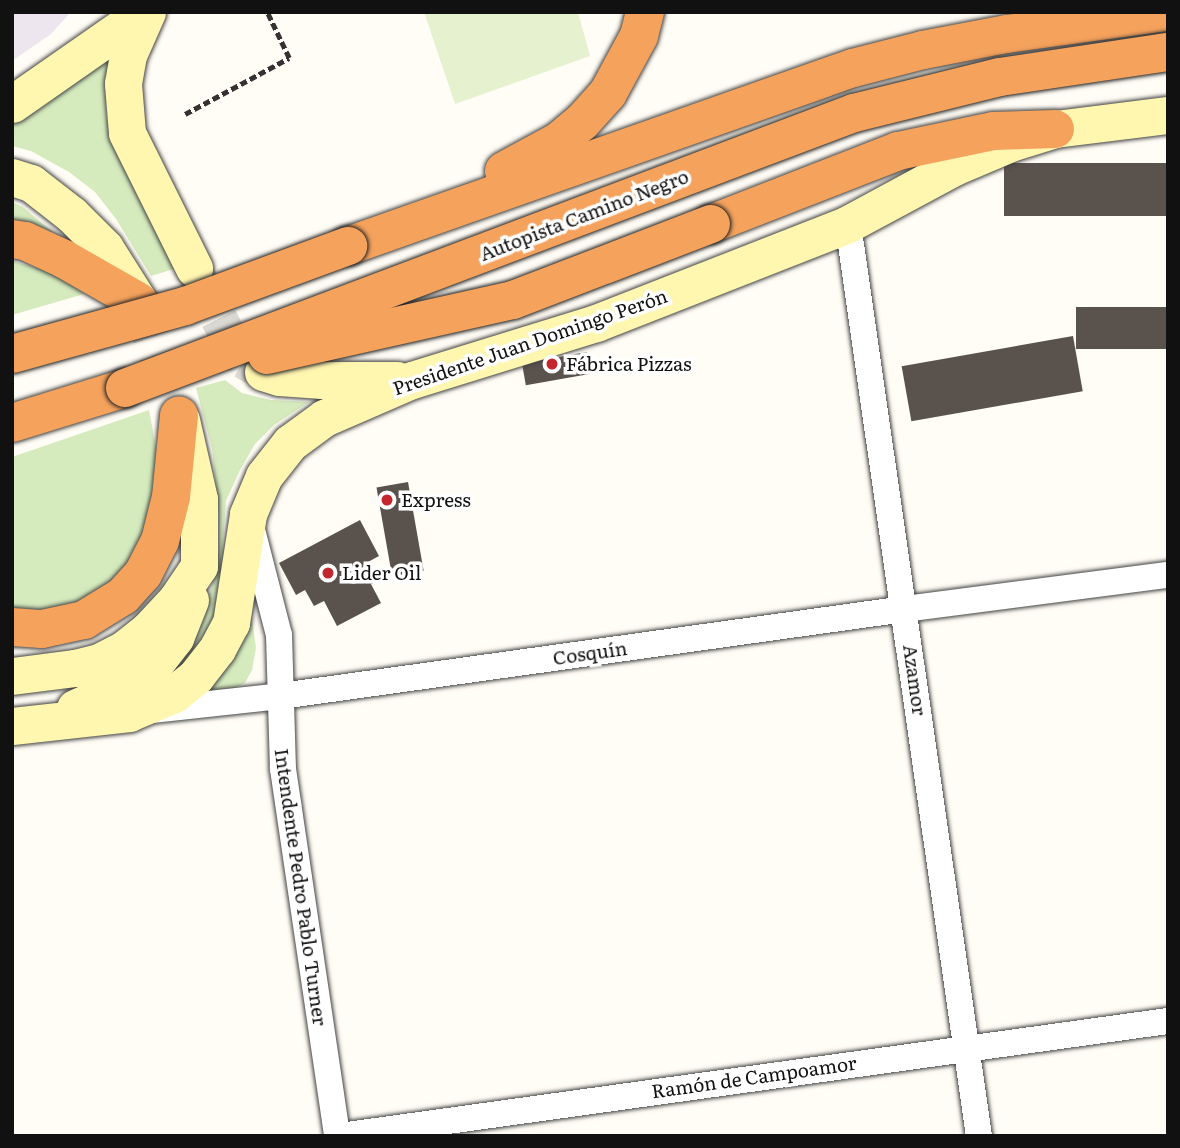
<!DOCTYPE html>
<meta charset="utf-8">
<style>
body{margin:0}
#map{position:relative;width:1180px;height:1148px;overflow:hidden;background:#fffdf5;font-family:Literata,serif}
div>[style]{position:absolute}
[style*='--x']{left:calc(var(--x)*1px);top:calc(var(--y)*1px);width:calc(var(--w)*1px);rotate:calc(var(--a)*1deg)}
.industrial>*{inset:0;background:#eee6ef}
.green>*{inset:0;background:#d5ebbd}
.pitch>*{inset:0;background:#e6f2cf}
.building>*{inset:0;background:#5a524d;transform-origin:0 0}
.secondary-tunnel>*{height:37px;margin-top:-18.5px;transform-origin:0;background:repeating-linear-gradient(90deg,#dbdad3 0 37px,transparent 0 55px)}
.path>*{height:4.5px;margin-top:-2.25px;transform-origin:0;background:repeating-linear-gradient(90deg,#333 0 7px,transparent 0 10.5px)}
.roads{filter:drop-shadow(0 0 2px #444) drop-shadow(0 0 2px #444)}
.street>*{height:26px;margin:-13px;padding:0 13px;transform-origin:13px;border-radius:13px;background:#fff}
.secondary>*{height:37px;margin:-18.5px;padding:0 18.5px;transform-origin:18.5px;border-radius:18.5px;background:#fff6b0}
.highway>*{height:38px;margin:-19px;padding:0 19px;transform-origin:19px;border-radius:19px;background:#f5a25d}
.bridges{filter:drop-shadow(0 0 2px #222) drop-shadow(0 0 2px #222)}
.highway-bridge>*{height:38px;margin:-19px;padding:0 19px;transform-origin:19px;border-radius:19px;background:#f5a25d}
.dots>*{width:19px;height:19px;translate:-50% -50%;box-sizing:border-box;border:4px solid #fff;border-radius:50%}
span{translate:-50% -50%;white-space:nowrap;text-align:center;line-height:1.15;-webkit-text-stroke:7px #fff;paint-order:stroke}
.street-label{font-size:19px;color:#111}
.poi-label{font-size:19px;color:#111}
.left{translate:0 -50%;text-align:left}
.frame{position:absolute;inset:0;border:14px solid #111;pointer-events:none}
</style>
<div id="map">
<div class="industrial">
<div style="clip-path:polygon(12px 12px,71px 12px,51px 34px,12px 61px)"></div>
</div>
<div class="green">
<div style="clip-path:polygon(119px 46px,105px 79px,106px 114px,110px 132px,177px 268px,151px 276px,116px 219px,95px 192px,69px 172px,31px 151px,12px 146px,12px 124px)"></div>
<div style="clip-path:polygon(12px 202px,23px 207px,57px 236px,12px 225px)"></div>
<div style="clip-path:polygon(12px 261px,56px 273px,84px 294px,12px 315px)"></div>
<div style="clip-path:polygon(225px 380px,242px 393px,271px 400px,309px 402px,274px 425px,255px 444px,240px 470px,226px 501px,223px 543px,227px 588px,186px 675px,131px 690px,199px 625px,212px 586px,219px 551px,219px 511px,212px 449px,196px 388px)"></div>
<div style="clip-path:polygon(149px 410px,158px 458px,158px 505px,140px 554px,114px 584px,76px 609px,12px 612px,12px 457px)"></div>
<div style="clip-path:polygon(247px 609px,251px 613px,256px 648px,252px 670px,245px 683px,233px 689px,202px 691px)"></div>
</div>
<div class="pitch">
<div style="clip-path:polygon(424px 12px,578px 12px,590px 56px,455px 104px)"></div>
</div>
<div class="building">
<div style="left:1168px;top:163px;width:53px;height:164px;rotate:90deg"></div>
<div style="left:1168px;top:307px;width:42px;height:92px;rotate:90deg"></div>
<div style="left:1073px;top:336px;width:56px;height:174px;rotate:80deg"></div>
<div style="left:587px;top:352px;width:22px;height:66px;rotate:80deg"></div>
<div style="left:408px;top:482px;width:90px;height:32px;rotate:80deg"></div>
<div style="clip-path:polygon(360px 520px,379px 556px,366px 563px,376px 582px,371px 584px,381px 603px,337px 626px,324px 601px,314px 606px,305px 590px,296px 595px,279px 563px)"></div>
</div>
<div class="secondary-tunnel">
<div style="--x:194;--y:269;--w:75;--a:63.1"></div>
<div style="--x:228;--y:336;--w:29;--a:56"></div>
<div style="--x:244;--y:360;--w:13;--a:32"></div>
<div style="--x:139;--y:302;--w:105;--a:70.5"></div>
</div>
<div class="path">
<div style="--x:185;--y:114;--w:118;--a:-28.3"></div>
<div style="--x:289;--y:58;--w:51;--a:-115.6"></div>
</div>
<div class="roads">
<div class="street">
<div style="--x:848;--y:224;--w:921;--a:81.83"></div>
<div style="--x:251;--y:526;--w:113;--a:75.6"></div>
<div style="--x:279;--y:635;--w:134;--a:88.3"></div>
<div style="--x:283;--y:769;--w:371;--a:81.6"></div>
<div style="--x:153;--y:710;--w:129;--a:-6.2"></div>
<div style="--x:281;--y:696;--w:630;--a:-7.94"></div>
<div style="--x:905;--y:609;--w:265;--a:-7.4"></div>
<div style="--x:340;--y:1136;--w:836;--a:-7.91"></div>
</div>
<div class="secondary">
<div style="--x:147;--y:12;--w:47;--a:113.8"></div>
<div style="--x:128;--y:55;--w:29;--a:100"></div>
<div style="--x:123;--y:84;--w:49;--a:85.3"></div>
<div style="--x:127;--y:133;--w:151;--a:63.6"></div>
<div style="--x:12;--y:104;--w:161;--a:-34.9"></div>
<div style="--x:12;--y:177;--w:20;--a:18"></div>
<div style="--x:31;--y:183;--w:51;--a:37.8"></div>
<div style="--x:71;--y:214;--w:48;--a:45"></div>
<div style="--x:105;--y:248;--w:64;--a:57.8"></div>
<div style="--x:263;--y:372;--w:17;--a:17"></div>
<div style="--x:279;--y:377;--w:43;--a:4"></div>
<div style="--x:322;--y:380;--w:75;--a:0"></div>
<div style="--x:12;--y:676;--w:64;--a:-7.2"></div>
<div style="--x:75;--y:668;--w:25;--a:-14"></div>
<div style="--x:99;--y:662;--w:28;--a:-27"></div>
<div style="--x:124;--y:649;--w:31;--a:-38"></div>
<div style="--x:148;--y:630;--w:41;--a:-47"></div>
<div style="--x:176;--y:600;--w:41;--a:-55.9"></div>
<div style="--x:199;--y:566;--w:67;--a:-90"></div>
<div style="--x:199;--y:499;--w:81;--a:-102.8"></div>
<div style="--x:75;--y:708;--w:51;--a:-24.1"></div>
<div style="--x:122;--y:687;--w:37;--a:-34"></div>
<div style="--x:153;--y:666;--w:36;--a:-52"></div>
<div style="--x:175;--y:638;--w:41;--a:-68.5"></div>
<div style="--x:12;--y:726;--w:118;--a:-6.3"></div>
<div style="--x:129;--y:713;--w:49;--a:-22.9"></div>
<div style="--x:174;--y:694;--w:28;--a:-39"></div>
<div style="--x:196;--y:676;--w:34;--a:-52"></div>
<div style="--x:217;--y:649;--w:30;--a:-62"></div>
<div style="--x:231;--y:623;--w:110;--a:-81.1"></div>
<div style="--x:248;--y:514;--w:41;--a:-67.2"></div>
<div style="--x:264;--y:476;--w:42;--a:-51.8"></div>
<div style="--x:290;--y:443;--w:42;--a:-36.3"></div>
<div style="--x:324;--y:418;--w:96;--a:-23.4"></div>
<div style="--x:412;--y:380;--w:193;--a:-17.2"></div>
<div style="--x:596;--y:323;--w:271;--a:-21.4"></div>
<div style="--x:848;--y:224;--w:120;--a:-28.3"></div>
<div style="--x:954;--y:167;--w:64;--a:-23"></div>
<div style="--x:1013;--y:142;--w:44;--a:-17.2"></div>
<div style="--x:1055;--y:129;--w:114;--a:-7.1"></div>
</div>
<div class="highway">
<div style="--x:504;--y:171;--w:63;--a:-28.6"></div>
<div style="--x:559;--y:141;--w:30;--a:-40"></div>
<div style="--x:582;--y:122;--w:39;--a:-48"></div>
<div style="--x:608;--y:93;--w:65;--a:-61.5"></div>
<div style="--x:639;--y:36;--w:25;--a:-76"></div>
<div style="--x:711;--y:224;--w:201;--a:-21.3"></div>
<div style="--x:898;--y:151;--w:98;--a:-11.8"></div>
<div style="--x:994;--y:131;--w:61;--a:-1.9"></div>
<div style="--x:12;--y:239;--w:13;--a:9"></div>
<div style="--x:25;--y:241;--w:43;--a:24.8"></div>
<div style="--x:64;--y:259;--w:86;--a:29.8"></div>
<div style="--x:348;--y:246;--w:535;--a:-19.42"></div>
<div style="--x:853;--y:68;--w:72;--a:-14.4"></div>
<div style="--x:923;--y:50;--w:86;--a:-10.8"></div>
<div style="--x:1007;--y:34;--w:162;--a:-7.8"></div>
<div style="--x:12;--y:423;--w:118;--a:-17.2"></div>
<div style="--x:12;--y:627;--w:30;--a:4"></div>
<div style="--x:42;--y:629;--w:43;--a:-12.1"></div>
<div style="--x:84;--y:620;--w:46;--a:-31.6"></div>
<div style="--x:123;--y:596;--w:30;--a:-48"></div>
<div style="--x:143;--y:574;--w:37;--a:-63"></div>
<div style="--x:160;--y:541;--w:45;--a:-76"></div>
<div style="--x:171;--y:497;--w:82;--a:-84.4"></div>
</div>
</div>
<div class="bridges">
<div class="highway-bridge">
<div style="--x:12;--y:354;--w:180;--a:-15.5"></div>
<div style="--x:185;--y:306;--w:174;--a:-20.2"></div>
<div style="--x:267;--y:355;--w:252;--a:-12.6"></div>
<div style="--x:513;--y:300;--w:212;--a:-21"></div>
<div style="--x:125;--y:388;--w:779;--a:-20.67"></div>
<div style="--x:854;--y:113;--w:150;--a:-13.9"></div>
<div style="--x:1000;--y:77;--w:170;--a:-8.5"></div>
</div>
</div>
<div class="dots">
<div style="left:552px;top:364px;background:#c4262e"></div>
<div style="left:387px;top:500px;background:#c4262e"></div>
<div style="left:328px;top:573px;background:#c4262e"></div>
</div>
<div class="street-label">
<span style="left:584px;top:215px;rotate:-21deg">Autopista Camino Negro</span>
<span style="left:530px;top:342px;rotate:-19deg">Presidente Juan Domingo Perón</span>
<span style="left:590px;top:653px;rotate:-8deg">Cosquín</span>
<span style="left:915px;top:680px;rotate:82deg">Azamor</span>
<span style="left:301px;top:887px;rotate:82deg">Intendente Pedro Pablo Turner</span>
<span style="left:754px;top:1077px;rotate:-8deg">Ramón de Campoamor</span>
</div>
<div class="poi-label">
<span class="left" style="left:566px;top:364px">Fábrica Pizzas</span>
<span class="left" style="left:401px;top:500px">Express</span>
<span class="left" style="left:342px;top:573px">Lider Oil</span>
</div>
<div class="frame"></div>
</div>
